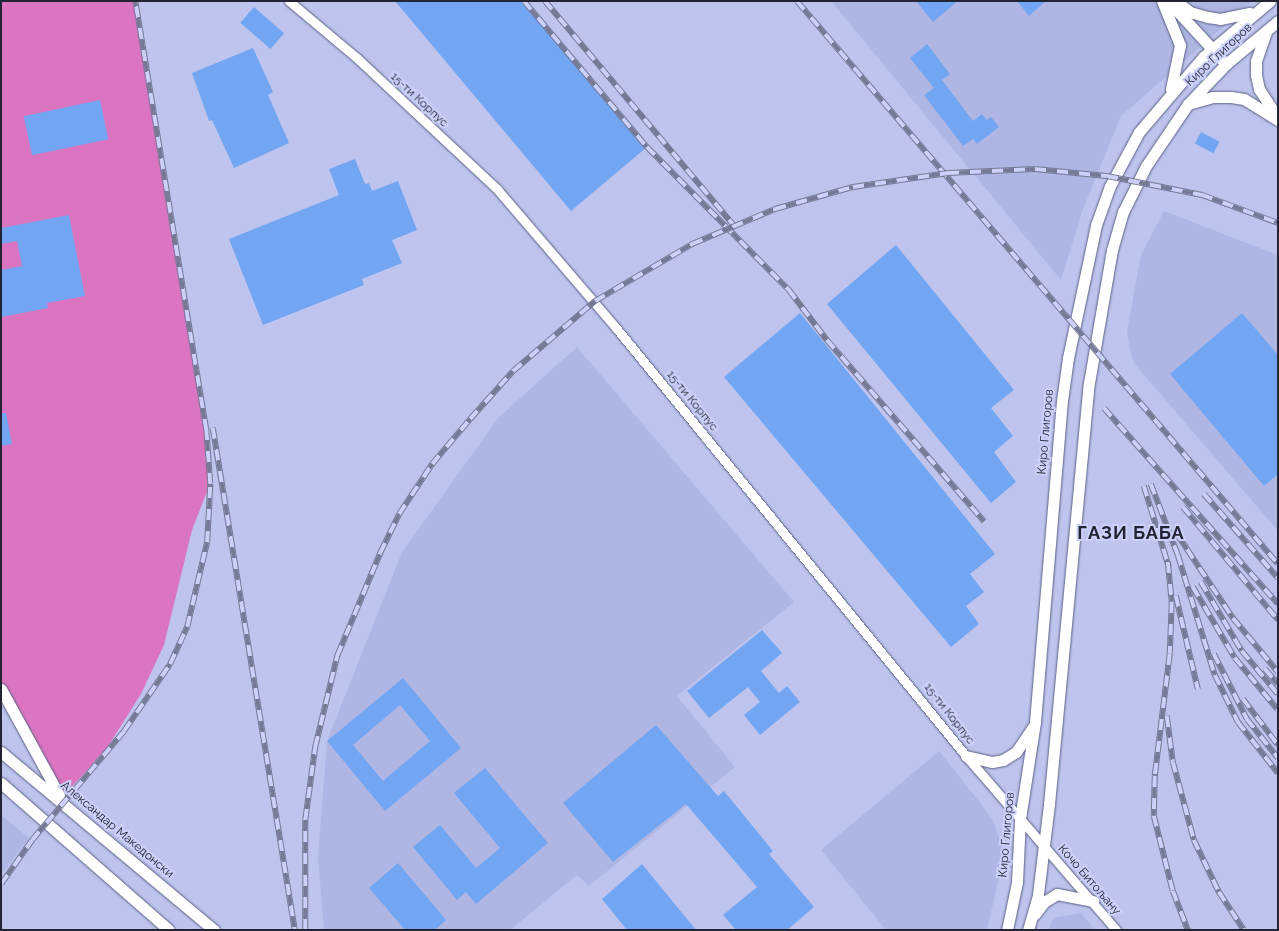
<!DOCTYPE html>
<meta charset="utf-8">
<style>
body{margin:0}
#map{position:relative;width:1279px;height:931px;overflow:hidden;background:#bec4ed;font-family:Raleway,sans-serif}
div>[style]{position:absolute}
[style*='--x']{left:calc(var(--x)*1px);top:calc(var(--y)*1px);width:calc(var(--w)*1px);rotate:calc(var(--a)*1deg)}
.built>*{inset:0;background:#afb6e4}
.green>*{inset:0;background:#dc75c1}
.building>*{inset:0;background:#72a6f3;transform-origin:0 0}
.roads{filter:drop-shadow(0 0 1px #5b6084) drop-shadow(0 0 1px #5b6084)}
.minor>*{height:9px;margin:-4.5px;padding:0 4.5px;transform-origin:4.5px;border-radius:4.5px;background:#fff}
.tertiary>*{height:11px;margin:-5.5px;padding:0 5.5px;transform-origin:5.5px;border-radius:5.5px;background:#fff}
.rail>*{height:5.5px;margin-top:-2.75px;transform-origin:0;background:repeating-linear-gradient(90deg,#cbd1fa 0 11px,#767a97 0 22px);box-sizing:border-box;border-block:1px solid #767a97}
span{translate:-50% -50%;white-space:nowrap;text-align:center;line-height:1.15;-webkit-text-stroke:4px #cbd1fa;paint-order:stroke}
.street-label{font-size:12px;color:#222433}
.district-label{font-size:18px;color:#222433;font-weight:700;letter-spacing:1px}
.frame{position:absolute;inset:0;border:2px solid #222433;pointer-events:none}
</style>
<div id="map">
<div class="built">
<div style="clip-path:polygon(831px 1px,1253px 1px,1121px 116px,1083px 209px,1061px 280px)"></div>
<div style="clip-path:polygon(1164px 211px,1278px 255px,1278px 531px,1133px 362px,1127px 332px,1141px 255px)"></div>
<div style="clip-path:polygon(577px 347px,794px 602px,677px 696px,735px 767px,589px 886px,577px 875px,510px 930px,324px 930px,318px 858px,327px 741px,402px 552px,499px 417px)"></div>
<div style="clip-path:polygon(939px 751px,978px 800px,993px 821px,1001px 842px,1002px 864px,987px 930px,886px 930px,821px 850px)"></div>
<div style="clip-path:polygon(1px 815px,29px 838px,1px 875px)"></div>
<div style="clip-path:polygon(1081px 913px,1095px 930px,1049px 930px,1053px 918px)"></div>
</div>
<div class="green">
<div style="clip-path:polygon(1px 1px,135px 1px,206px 430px,210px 484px,192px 530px,164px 645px,141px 694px,107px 748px,61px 799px,1px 689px)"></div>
</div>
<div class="building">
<div style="clip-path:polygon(395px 1px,524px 1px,647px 147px,571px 211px)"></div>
<div style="clip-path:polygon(916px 1px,958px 1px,933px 22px)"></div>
<div style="clip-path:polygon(1017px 1px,1046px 1px,1029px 16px)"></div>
<div style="left:254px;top:7px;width:40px;height:21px;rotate:41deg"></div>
<div style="clip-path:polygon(927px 44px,950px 74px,942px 80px,973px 121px,982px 114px,987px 120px,991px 117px,999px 127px,977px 144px,973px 139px,963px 146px,924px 95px,934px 88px,910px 58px)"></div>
<div style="clip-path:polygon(253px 48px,273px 92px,268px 95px,289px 143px,234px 168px,212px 120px,209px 121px,192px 73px)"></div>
<div style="left:100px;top:100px;width:40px;height:78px;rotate:78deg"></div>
<div style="left:1201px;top:132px;width:21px;height:13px;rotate:28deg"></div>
<div style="clip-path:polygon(355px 159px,365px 184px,369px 183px,372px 191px,398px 181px,417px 230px,392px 240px,402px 263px,362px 279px,364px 285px,263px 325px,229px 239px,339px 195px,329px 169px)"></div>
<div style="clip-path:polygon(69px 215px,85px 296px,47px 303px,48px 308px,1px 317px,1px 270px,22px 266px,17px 241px,1px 244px,1px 228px)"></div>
<div style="clip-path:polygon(896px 245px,1014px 390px,991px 408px,1013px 436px,994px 452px,1016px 482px,991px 503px,827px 304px)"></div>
<div style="clip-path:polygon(800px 313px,995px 554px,970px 574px,984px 592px,966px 606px,979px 624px,951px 647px,724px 377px)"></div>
<div style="clip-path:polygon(1242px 313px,1278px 355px,1278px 474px,1264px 486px,1170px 374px)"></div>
<div style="clip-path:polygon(1px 413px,6px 413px,12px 444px,1px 446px)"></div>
<div style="clip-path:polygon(762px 630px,782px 653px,761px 671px,779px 693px,787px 686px,800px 702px,760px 735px,744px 715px,760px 702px,748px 687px,709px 718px,687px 691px)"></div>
<div style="clip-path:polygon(evenodd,403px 678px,461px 748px,385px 811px,327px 741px,403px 678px,400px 705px,430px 741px,383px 781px,353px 745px,400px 705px)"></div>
<div style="clip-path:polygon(656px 725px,718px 796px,724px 791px,773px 851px,769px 854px,814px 907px,787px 930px,736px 930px,723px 915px,757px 887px,686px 804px,613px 862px,563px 803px)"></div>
<div style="clip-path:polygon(485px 768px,548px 843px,476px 904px,466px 892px,457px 900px,413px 847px,440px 825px,476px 868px,500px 848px,454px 793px)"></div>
<div style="clip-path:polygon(398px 863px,446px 920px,435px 930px,405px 930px,369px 888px)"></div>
<div style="clip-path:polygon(642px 864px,696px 930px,627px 930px,602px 899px)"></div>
</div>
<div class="roads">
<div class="minor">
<div style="--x:289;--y:1;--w:89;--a:40"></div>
<div style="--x:357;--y:58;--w:192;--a:43.1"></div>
<div style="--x:497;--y:189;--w:184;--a:49.4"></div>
<div style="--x:617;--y:329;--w:551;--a:50.74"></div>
<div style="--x:966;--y:756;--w:230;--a:49.2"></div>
</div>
<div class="tertiary">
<div style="--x:1162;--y:1;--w:48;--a:67.8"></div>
<div style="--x:1180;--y:45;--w:45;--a:101.6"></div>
<div style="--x:1168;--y:1;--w:86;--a:47.4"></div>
<div style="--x:1176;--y:1;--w:18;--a:38"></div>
<div style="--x:1190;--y:12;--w:19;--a:16"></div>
<div style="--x:1208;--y:17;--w:12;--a:9"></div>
<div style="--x:1220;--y:19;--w:30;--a:-12"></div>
<div style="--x:1266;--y:32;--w:31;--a:109"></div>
<div style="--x:1256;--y:61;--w:14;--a:90"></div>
<div style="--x:1256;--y:75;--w:14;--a:78"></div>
<div style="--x:1259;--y:89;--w:35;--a:57"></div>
<div style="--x:1188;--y:104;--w:25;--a:-16"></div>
<div style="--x:1212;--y:97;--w:19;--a:0"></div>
<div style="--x:1231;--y:97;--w:13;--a:9"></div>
<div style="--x:1244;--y:99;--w:40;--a:32"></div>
<div style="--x:1;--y:689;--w:121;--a:61.3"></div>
<div style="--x:1;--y:752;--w:278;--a:39.9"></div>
<div style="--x:966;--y:756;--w:27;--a:13"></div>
<div style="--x:992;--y:762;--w:11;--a:-10"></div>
<div style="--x:1003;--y:760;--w:15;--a:-32"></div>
<div style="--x:1016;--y:752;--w:29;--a:-56"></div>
<div style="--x:1;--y:783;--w:223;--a:41.2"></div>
<div style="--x:1035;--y:914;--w:15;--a:-53"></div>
<div style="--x:1044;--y:902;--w:15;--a:-32"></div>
<div style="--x:1057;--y:894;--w:37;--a:11"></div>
<div style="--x:1007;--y:930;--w:49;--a:-78.2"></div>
<div style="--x:1017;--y:882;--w:63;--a:-87.3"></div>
<div style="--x:1020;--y:819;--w:98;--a:-81.2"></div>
<div style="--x:1035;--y:722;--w:322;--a:-85.2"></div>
<div style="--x:1062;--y:401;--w:43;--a:-82.1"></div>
<div style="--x:1068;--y:358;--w:136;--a:-78.1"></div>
<div style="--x:1096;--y:225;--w:41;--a:-70.3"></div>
<div style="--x:1110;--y:186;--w:61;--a:-61.8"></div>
<div style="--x:1139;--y:132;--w:99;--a:-49.5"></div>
<div style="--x:1203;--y:57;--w:87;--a:-39.9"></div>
<div style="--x:1028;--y:930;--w:37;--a:-74"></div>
<div style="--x:1038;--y:894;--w:91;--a:-83"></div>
<div style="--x:1049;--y:804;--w:423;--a:-84.6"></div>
<div style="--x:1089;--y:383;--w:135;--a:-80.2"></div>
<div style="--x:1112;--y:250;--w:40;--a:-74"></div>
<div style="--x:1123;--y:212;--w:51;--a:-63.4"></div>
<div style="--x:1146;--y:166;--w:75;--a:-55.9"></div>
<div style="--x:1188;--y:104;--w:55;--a:-46.5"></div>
<div style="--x:1226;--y:64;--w:67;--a:-39.6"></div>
</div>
</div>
<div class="rail">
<div style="--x:524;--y:1;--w:191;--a:49.9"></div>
<div style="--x:647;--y:147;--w:202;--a:45.2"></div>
<div style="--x:789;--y:290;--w:63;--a:52.8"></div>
<div style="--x:827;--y:340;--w:240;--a:49.1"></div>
<div style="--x:545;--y:1;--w:297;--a:49.9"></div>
<div style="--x:797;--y:1;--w:740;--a:49.49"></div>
<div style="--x:1104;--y:408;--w:262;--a:48.4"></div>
<div style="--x:213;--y:428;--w:509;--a:80.72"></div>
<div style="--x:1151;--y:484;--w:76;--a:69.2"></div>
<div style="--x:1178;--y:555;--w:126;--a:72.9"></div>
<div style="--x:1215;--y:675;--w:52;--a:63.9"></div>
<div style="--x:1238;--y:722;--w:65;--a:51.9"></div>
<div style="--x:1144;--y:486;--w:85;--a:72.8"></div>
<div style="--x:1204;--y:494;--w:112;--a:48.6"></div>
<div style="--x:1183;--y:507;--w:148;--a:49.9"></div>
<div style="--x:1175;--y:531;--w:105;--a:56.3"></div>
<div style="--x:1233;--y:618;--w:70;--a:50.2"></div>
<div style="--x:1168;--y:562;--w:40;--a:84.3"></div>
<div style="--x:1172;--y:602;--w:52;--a:92.2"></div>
<div style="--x:1170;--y:654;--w:123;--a:97"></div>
<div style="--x:1155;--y:776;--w:40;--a:91.4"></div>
<div style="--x:1154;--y:816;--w:77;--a:75.8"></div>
<div style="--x:1173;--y:891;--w:42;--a:69"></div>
<div style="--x:1201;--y:582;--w:80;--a:59.3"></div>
<div style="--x:1242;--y:651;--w:56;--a:50.1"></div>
<div style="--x:1193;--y:587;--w:82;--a:59.4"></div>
<div style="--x:1235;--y:658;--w:67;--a:50.4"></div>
<div style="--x:1176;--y:596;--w:96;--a:76.7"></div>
<div style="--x:1214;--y:654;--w:73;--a:63.1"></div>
<div style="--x:1247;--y:719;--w:50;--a:51.5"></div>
<div style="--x:1265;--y:669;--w:20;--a:49"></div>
<div style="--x:1243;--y:699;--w:58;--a:52.7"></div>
<div style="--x:1167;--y:716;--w:46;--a:82.6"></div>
<div style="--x:1173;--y:762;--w:81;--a:74.9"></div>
<div style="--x:1194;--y:840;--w:58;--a:64.3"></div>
<div style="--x:1219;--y:892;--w:45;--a:56.7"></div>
<div style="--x:1;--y:884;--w:54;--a:-54.8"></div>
<div style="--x:32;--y:840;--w:143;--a:-49.8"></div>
<div style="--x:124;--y:731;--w:81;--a:-55.5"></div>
<div style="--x:170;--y:664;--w:41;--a:-65.3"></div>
<div style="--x:187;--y:627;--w:87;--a:-76.8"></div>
<div style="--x:207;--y:542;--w:58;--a:-87"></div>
<div style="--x:210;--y:484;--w:54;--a:-94.2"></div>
<div style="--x:206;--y:430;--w:435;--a:-99.4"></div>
<div style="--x:305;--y:930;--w:110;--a:-90"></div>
<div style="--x:305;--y:820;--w:74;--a:-82.2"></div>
<div style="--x:315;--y:747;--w:94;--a:-76.4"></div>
<div style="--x:337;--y:656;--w:112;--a:-67.3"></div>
<div style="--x:380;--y:553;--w:43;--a:-64"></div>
<div style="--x:399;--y:514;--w:60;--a:-56.6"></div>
<div style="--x:432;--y:464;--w:59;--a:-49.8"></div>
<div style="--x:470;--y:419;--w:64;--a:-48.1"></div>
<div style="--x:513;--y:371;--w:108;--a:-40.5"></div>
<div style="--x:595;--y:301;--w:113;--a:-30.4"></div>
<div style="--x:692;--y:244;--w:90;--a:-22.9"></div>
<div style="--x:775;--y:209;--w:81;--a:-15.8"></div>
<div style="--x:853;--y:187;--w:96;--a:-8.4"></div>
<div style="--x:948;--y:173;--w:87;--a:-2.6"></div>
<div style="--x:1035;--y:169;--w:72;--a:5.6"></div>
<div style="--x:1107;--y:176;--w:97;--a:11.3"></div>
<div style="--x:1202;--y:195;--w:81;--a:20.2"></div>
</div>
<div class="street-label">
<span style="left:1219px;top:55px;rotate:-43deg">Киро Глигоров</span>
<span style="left:419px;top:100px;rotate:43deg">15-ти Корпус</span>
<span style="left:692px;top:401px;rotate:51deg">15-ти Корпус</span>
<span style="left:1046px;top:432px;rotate:-85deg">Киро Глигоров</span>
<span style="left:949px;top:714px;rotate:52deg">15-ти Корпус</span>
<span style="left:117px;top:830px;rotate:40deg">Александар Македонски</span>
<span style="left:1007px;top:835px;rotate:-85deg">Киро Глигоров</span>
<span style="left:1089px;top:880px;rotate:49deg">Кочо Битољану</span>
</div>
<div class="district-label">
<span style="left:1131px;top:533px">ГАЗИ БАБА</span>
</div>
<div class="frame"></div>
</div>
